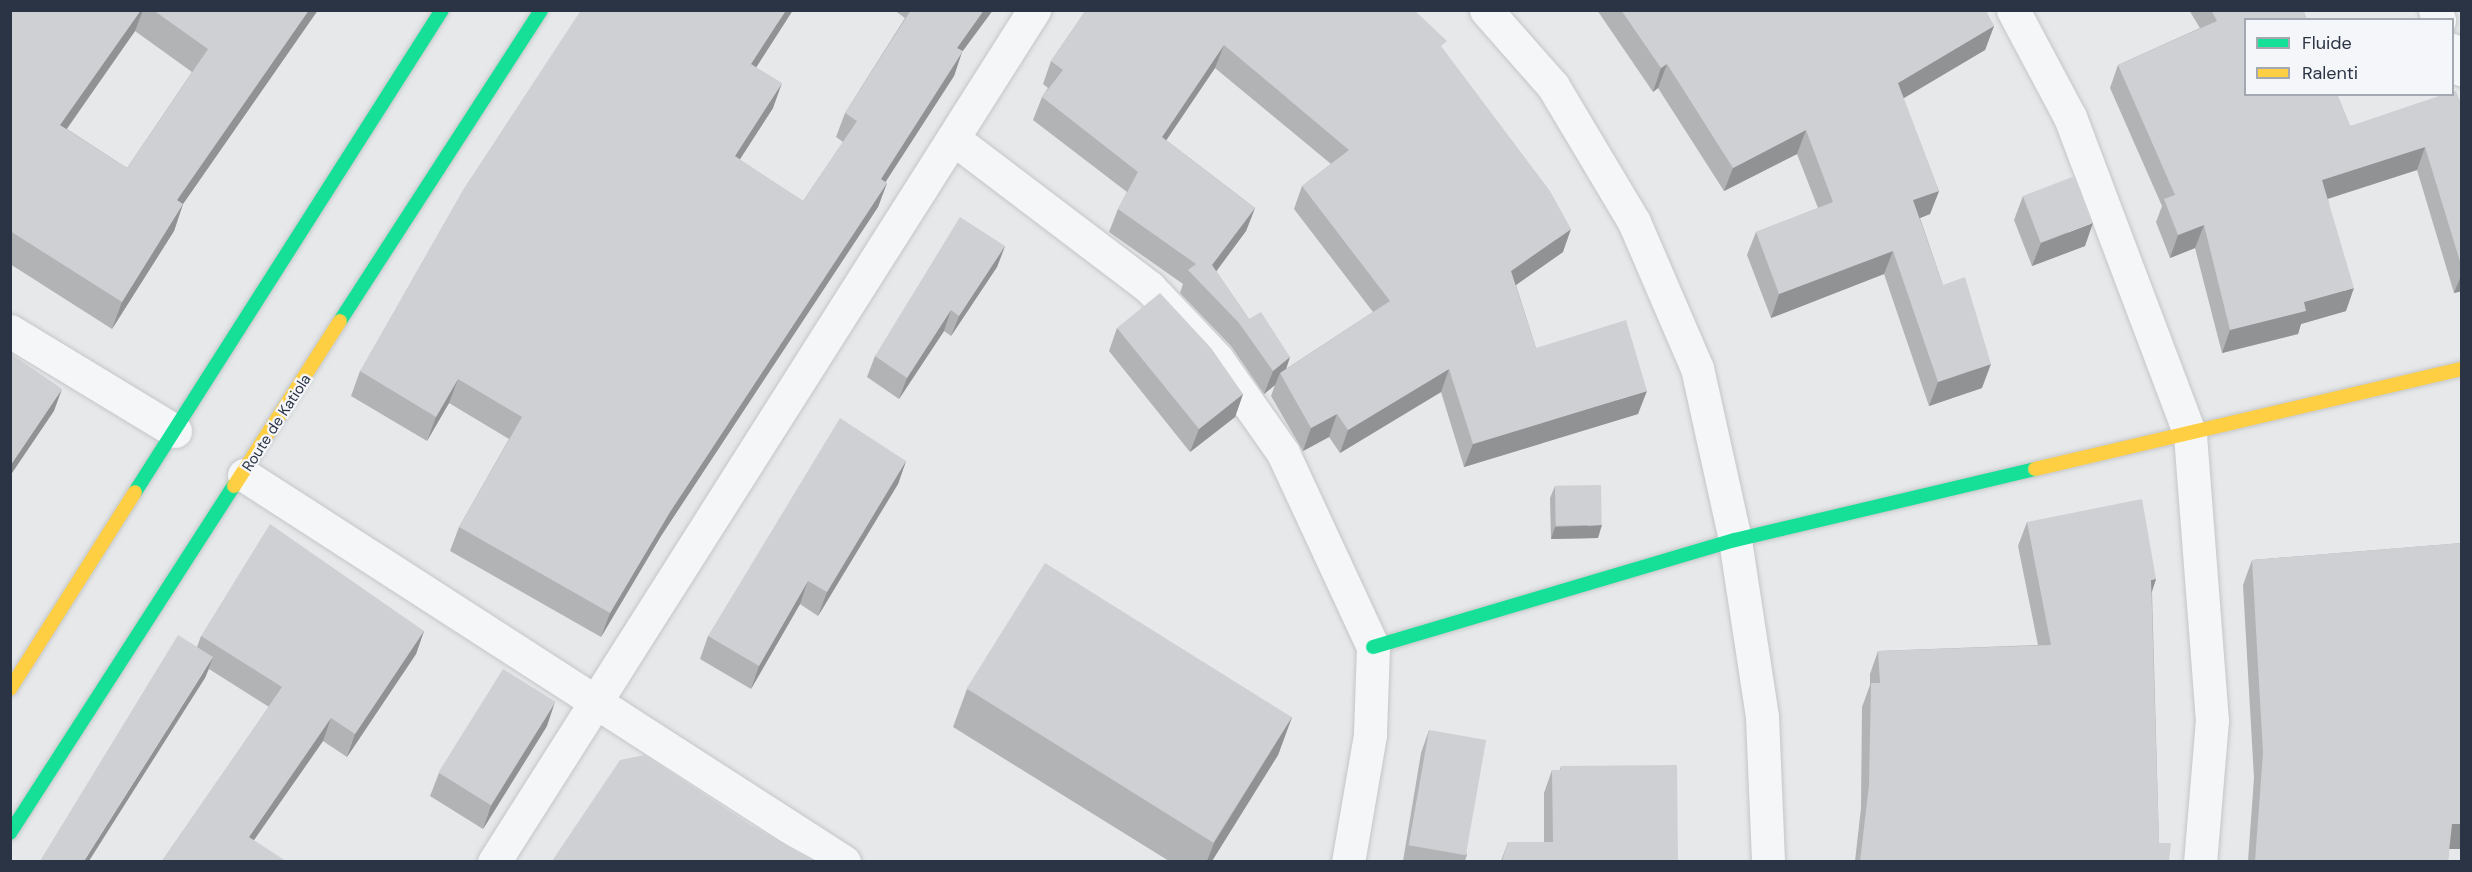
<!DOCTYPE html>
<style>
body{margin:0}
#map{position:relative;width:2472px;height:872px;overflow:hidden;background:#e6e8ea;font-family:"DM Sans",sans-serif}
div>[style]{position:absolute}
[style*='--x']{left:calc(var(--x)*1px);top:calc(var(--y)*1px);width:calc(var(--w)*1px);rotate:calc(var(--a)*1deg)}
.roads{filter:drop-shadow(0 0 2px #c4c6c8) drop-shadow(0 0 2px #c4c6c8)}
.street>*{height:33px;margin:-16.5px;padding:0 16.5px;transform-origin:16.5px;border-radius:16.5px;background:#f5f6f7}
.fast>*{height:14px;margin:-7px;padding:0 7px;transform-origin:7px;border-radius:7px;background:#16e098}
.slow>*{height:14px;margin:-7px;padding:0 7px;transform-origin:7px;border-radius:7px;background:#ffcf43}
.wall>*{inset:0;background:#b1b3b5}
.shaded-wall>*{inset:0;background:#909294}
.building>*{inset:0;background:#ced0d3;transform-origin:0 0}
span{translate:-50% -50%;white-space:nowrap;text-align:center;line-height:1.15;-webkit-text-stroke:4.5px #f4f6f9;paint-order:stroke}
.street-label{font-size:15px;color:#2b3445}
.frame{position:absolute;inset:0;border:12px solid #2b3445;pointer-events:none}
.legend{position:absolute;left:2244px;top:18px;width:210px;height:78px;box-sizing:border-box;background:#f4f6f9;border:2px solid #a4a8b1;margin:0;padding:8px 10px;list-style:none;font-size:18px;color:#2b3445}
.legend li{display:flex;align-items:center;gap:12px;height:30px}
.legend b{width:30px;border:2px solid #a4a8b1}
</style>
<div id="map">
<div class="roads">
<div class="street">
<div style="--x:1486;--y:10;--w:101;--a:48.6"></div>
<div style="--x:1553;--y:86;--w:158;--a:59.2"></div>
<div style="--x:1634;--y:222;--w:159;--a:66.7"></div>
<div style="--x:1697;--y:368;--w:176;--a:77.5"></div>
<div style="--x:1735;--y:540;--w:179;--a:81.3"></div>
<div style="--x:1762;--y:717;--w:145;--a:87.6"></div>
<div style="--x:2013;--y:10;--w:121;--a:62"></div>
<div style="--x:2070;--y:117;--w:340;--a:69.3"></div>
<div style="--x:2190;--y:435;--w:286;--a:85.6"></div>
<div style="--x:2212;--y:720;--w:143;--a:94.8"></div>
<div style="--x:2435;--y:10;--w:11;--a:68"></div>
<div style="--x:2452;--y:50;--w:22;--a:63"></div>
<div style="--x:954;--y:139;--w:245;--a:37.2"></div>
<div style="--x:1149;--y:287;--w:99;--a:46.6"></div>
<div style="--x:1217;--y:359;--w:115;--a:54.9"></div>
<div style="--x:1283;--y:453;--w:214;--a:65.1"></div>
<div style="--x:1373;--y:647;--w:88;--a:92"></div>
<div style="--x:1370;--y:735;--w:129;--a:99.8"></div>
<div style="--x:10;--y:331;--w:193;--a:31.2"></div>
<div style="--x:244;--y:475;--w:714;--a:32.82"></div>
<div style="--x:494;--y:862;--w:1009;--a:-57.63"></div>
</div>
<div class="fast">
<div style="--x:340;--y:321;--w:370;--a:-57.1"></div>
<div style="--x:135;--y:492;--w:571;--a:-57.51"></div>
<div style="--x:1373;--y:647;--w:377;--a:-16.5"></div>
<div style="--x:1735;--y:540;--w:308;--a:-13.3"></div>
<div style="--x:10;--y:833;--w:413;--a:-57.2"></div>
</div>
<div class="slow">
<div style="--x:2035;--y:469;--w:439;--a:-13.2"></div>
<div style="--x:234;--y:486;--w:196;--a:-57.3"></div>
<div style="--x:10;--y:689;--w:233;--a:-57.6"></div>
</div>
</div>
<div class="wall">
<div style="clip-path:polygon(evenodd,10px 10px,318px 10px,183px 204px,174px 231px,112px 329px,10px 264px,10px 10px,135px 31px,192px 72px,127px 168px,67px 129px,135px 31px)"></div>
<div style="clip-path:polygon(793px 10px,756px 67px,773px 108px,739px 160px,803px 201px,843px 142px,836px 137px,845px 113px,905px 18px,894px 10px,993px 10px,962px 52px,954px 76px,885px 182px,887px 183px,878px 207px,661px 536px,601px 637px,450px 551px,459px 527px,509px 439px,449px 403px,427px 441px,351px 396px,360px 371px)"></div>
<div style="clip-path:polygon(evenodd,1086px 10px,1443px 49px,1563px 252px,1516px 285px,1536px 348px,1638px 414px,1464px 467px,1441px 392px,1340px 453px,1329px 437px,1303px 451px,1271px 396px,1275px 385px,1264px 394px,1231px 346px,1180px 293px,1183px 284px,1109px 232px,1118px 209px,1127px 192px,1033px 120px,1042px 97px,1048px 88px,1043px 84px,1051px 61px,1086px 10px,1215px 68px,1331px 164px,1302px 186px,1294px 209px,1373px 312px,1286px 369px,1290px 357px,1249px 319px,1216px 271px,1246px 231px,1255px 208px,1166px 140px,1215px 68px)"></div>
<div style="clip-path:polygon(1597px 10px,1985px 10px,1994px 26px,1985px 50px,1903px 98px,1939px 191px,1930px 214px,1920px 218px,1943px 285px,1982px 388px,1929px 406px,1884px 274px,1771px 318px,1747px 255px,1756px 232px,1818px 208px,1797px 154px,1724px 191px,1658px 88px,1653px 92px)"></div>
<div style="clip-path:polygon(2189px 10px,2303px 10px,2350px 126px,2462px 106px,2462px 291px,2454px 293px,2417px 170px,2328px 199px,2346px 311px,2301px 324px,2298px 334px,2222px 353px,2195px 248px,2170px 258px,2156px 222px,2162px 206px,2110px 88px,2118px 65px,2200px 28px)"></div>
<div style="clip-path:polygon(2023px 196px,2085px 246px,2032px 266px,2014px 220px)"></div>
<div style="clip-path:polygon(1005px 246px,997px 267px,951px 336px,944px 331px,899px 399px,867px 377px,875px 356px)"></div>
<div style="clip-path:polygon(1117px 328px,1243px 394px,1235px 417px,1190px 452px,1109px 351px)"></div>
<div style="clip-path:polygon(906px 461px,898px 484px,818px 616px,800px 604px,751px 689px,700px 659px,708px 636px)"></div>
<div style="clip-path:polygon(1555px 486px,1598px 538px,1551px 539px,1550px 498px)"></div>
<div style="clip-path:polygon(2027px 522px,2156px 579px,2152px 592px,2159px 843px,2169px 861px,1855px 861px,1861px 808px,1862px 707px,1870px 685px,1870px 674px,1878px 651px,2038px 645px,2018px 546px)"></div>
<div style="clip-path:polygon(2462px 543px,2462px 849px,2449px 849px,2448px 861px,2248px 861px,2254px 778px,2243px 585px,2252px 560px)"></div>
<div style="clip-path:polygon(424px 631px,416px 654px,347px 757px,323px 741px,254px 840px,162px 861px,269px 707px,209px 669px,205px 678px,197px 647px,201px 636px)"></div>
<div style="clip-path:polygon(967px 689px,1292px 717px,1278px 755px,1212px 861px,1169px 861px,953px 727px)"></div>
<div style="clip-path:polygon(547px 726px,483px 829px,430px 796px,439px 773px)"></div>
<div style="clip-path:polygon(1429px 730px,1467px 855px,1465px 861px,1403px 861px,1421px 753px)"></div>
<div style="clip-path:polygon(1561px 766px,1678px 861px,1501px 861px,1508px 842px,1544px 842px,1544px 793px,1552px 770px,1560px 770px)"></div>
</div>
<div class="shaded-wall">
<div style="clip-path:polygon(141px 10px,143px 10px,135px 31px,51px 151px,60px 125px)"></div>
<div style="clip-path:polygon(309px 10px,318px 10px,167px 227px,177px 200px)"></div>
<div style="clip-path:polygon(786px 10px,793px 10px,743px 88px,751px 64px)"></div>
<div style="clip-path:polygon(984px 10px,993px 10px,962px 52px,954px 76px,872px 203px,881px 179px,957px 48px)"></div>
<div style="clip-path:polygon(1994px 26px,1985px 50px,1889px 107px,1898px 83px)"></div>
<div style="clip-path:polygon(1224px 45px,1215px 68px,1153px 160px,1162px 137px)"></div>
<div style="clip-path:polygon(1667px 64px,1658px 88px,1653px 92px,1661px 68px)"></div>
<div style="clip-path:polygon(782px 83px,773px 108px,726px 181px,735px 156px)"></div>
<div style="clip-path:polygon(1806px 130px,1797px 154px,1724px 191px,1733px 168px)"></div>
<div style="clip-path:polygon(2425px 147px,2417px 170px,2314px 203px,2322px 180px)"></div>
<div style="clip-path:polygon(887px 183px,878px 207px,661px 536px,601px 637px,610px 613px,670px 512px)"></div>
<div style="clip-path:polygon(1939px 191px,1930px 214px,1905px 224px,1913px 200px)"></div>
<div style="clip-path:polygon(183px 204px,174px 231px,112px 329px,122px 302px)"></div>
<div style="clip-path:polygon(1255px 208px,1246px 231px,1204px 288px,1212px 265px)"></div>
<div style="clip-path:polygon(2093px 223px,2085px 246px,2032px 266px,2041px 243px)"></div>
<div style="clip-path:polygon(2204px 225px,2195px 248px,2170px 258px,2178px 235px)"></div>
<div style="clip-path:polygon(1571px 229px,1563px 252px,1503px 294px,1511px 271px)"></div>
<div style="clip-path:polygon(1005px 246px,997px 267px,951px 336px,959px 316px)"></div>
<div style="clip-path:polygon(1893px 251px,1884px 274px,1771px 318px,1779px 294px)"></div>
<div style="clip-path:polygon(2462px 273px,2462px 291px,2454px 293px)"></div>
<div style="clip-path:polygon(2354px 288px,2346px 311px,2301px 324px,2298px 334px,2222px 353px,2230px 330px,2304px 302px)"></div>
<div style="clip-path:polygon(951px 310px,944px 331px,899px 399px,907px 378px)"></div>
<div style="clip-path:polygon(1290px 357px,1283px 378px,1280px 373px,1275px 385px,1264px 394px,1273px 371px)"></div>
<div style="clip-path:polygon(1991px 364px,1982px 388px,1929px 406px,1938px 382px)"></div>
<div style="clip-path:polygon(1449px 369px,1441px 392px,1340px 453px,1348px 430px)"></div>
<div style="clip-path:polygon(458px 379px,449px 403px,427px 441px,436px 417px)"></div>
<div style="clip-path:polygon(62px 389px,54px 411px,10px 476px,10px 466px)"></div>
<div style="clip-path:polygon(1647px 391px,1638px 414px,1464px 467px,1473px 444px)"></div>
<div style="clip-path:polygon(1243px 394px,1235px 417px,1190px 452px,1199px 429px)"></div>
<div style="clip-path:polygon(1337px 414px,1329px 437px,1303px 451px,1311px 428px)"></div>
<div style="clip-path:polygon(906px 461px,898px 484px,818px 616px,827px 592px)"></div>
<div style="clip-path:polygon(1602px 525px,1598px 538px,1551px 539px,1555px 527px)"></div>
<div style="clip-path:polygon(2156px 579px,2148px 602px,2151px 580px)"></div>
<div style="clip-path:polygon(808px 581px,800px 604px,751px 689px,759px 666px)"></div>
<div style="clip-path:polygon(424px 631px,416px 654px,347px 757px,355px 734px)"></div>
<div style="clip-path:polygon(213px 657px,205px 678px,89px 861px,84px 861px)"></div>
<div style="clip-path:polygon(555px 702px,547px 726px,483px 829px,491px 806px)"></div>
<div style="clip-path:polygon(1292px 717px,1278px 755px,1212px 861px,1207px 861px,1214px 843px)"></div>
<div style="clip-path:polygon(331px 718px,323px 741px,240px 860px,249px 837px)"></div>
<div style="clip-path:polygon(2452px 824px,2462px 824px,2462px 849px,2443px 849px)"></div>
</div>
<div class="building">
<div style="clip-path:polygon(10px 10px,141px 10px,60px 125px,127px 168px,208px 49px,153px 10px,309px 10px,177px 200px,183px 204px,122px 302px,10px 231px)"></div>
<div style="clip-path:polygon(581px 10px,786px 10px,751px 64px,782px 83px,735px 156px,803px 201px,857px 121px,845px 113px,911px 10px,984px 10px,957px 48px,963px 51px,881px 179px,887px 183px,670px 512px,610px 613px,459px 527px,522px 417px,458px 379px,436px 417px,360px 371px,463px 190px)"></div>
<div style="clip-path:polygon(1086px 10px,1414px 10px,1447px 41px,1441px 46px,1550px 191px,1571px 229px,1511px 271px,1536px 348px,1626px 320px,1647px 391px,1473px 444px,1449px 369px,1348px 430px,1337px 414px,1311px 428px,1280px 373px,1390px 301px,1302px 186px,1349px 150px,1224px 45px,1162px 137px,1255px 208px,1212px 265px,1249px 319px,1261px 312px,1290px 357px,1273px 371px,1239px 323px,1188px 270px,1196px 264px,1118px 209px,1138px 172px,1042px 97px,1063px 70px,1051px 61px)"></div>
<div style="clip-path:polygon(1621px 10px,1985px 10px,1994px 26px,1898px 83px,1939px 191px,1913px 200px,1943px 285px,1965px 277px,1991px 364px,1938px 382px,1893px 251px,1779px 294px,1756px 232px,1833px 202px,1806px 130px,1733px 168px,1667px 64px,1661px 68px)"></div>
<div style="clip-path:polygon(2211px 10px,2303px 10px,2307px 20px,2246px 20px,2246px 94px,2337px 94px,2350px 126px,2445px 94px,2452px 94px,2452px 92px,2456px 91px,2462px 106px,2462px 268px,2425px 147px,2322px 180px,2354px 288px,2304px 302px,2306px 311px,2230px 330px,2204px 225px,2178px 235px,2164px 199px,2175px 195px,2118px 65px,2217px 21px)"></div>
<div style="left:2075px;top:176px;width:50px;height:56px;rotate:69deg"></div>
<div style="clip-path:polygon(960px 217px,1005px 246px,959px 316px,951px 310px,907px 378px,875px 356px)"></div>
<div style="clip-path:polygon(1160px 293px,1211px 348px,1243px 394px,1199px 429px,1117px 328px)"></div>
<div style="clip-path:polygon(10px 353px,62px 389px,10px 466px)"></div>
<div style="clip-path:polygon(840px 418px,906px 461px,827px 592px,808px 581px,759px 666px,708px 636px)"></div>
<div style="left:1601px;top:485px;width:40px;height:46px;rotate:89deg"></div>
<div style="clip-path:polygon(2142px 499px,2156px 579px,2151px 580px,2159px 843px,2171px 843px,2169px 861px,1860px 861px,1869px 785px,1871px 683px,1880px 683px,1878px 651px,2051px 645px,2027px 522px)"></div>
<div style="clip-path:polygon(270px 524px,424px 631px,355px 734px,331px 718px,249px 837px,286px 861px,162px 861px,282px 687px,201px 636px)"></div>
<div style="clip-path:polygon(2462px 543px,2462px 824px,2452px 824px,2448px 861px,2255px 861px,2263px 753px,2252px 560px)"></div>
<div style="left:1045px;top:563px;width:291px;height:148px;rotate:32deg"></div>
<div style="clip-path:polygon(178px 635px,213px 657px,84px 861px,40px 861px)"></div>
<div style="left:503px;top:669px;width:62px;height:122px;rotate:32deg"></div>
<div style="left:1429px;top:730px;width:58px;height:117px;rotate:10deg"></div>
<div style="clip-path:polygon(645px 755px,751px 825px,817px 861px,552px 861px,620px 760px)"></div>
<div style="clip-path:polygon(1677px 765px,1678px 861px,1502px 861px,1508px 842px,1553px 842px,1552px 770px,1561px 770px,1561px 766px)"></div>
</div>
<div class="street-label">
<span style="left:277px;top:423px;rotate:-57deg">Route de Katiola</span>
</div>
<div class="frame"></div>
<ul class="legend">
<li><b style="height:8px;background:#16e098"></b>Fluide</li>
<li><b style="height:8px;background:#ffcf43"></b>Ralenti</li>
</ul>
</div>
